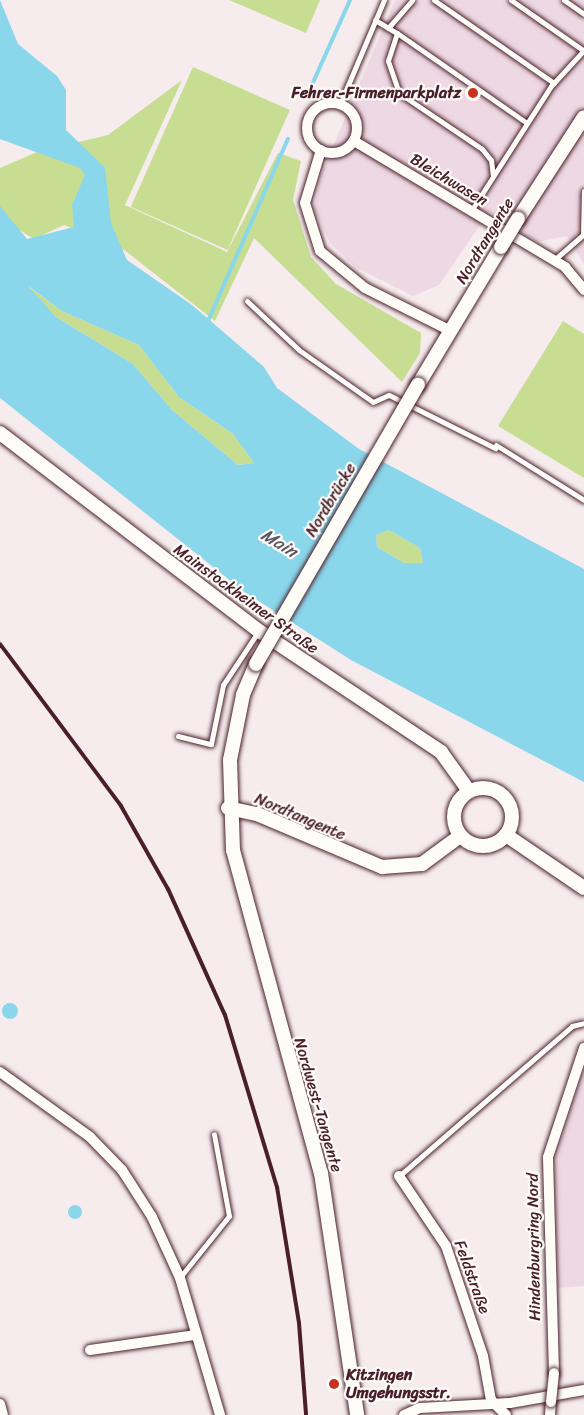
<!DOCTYPE html>
<meta charset="utf-8">
<style>
body{margin:0}
#map{position:relative;width:584px;height:1415px;overflow:hidden;background:#f6ecee;font-family:Sriracha,sans-serif}
div>[style]{position:absolute}
[style*='--x']{left:calc(var(--x)*1px);top:calc(var(--y)*1px);width:calc(var(--w)*1px);rotate:calc(var(--a)*1deg)}
.built>*{inset:0;background:#eed8e3}
.green>*{inset:0;background:#c6dd92;transform-origin:0 0}
.water>*{inset:0;background:#8ad6ea}
.round{border-radius:50%}
.stream>*{height:4px;margin:-2px;padding:0 2px;transform-origin:2px;border-radius:2px;background:#8ad6ea}
.roads{filter:drop-shadow(0 0 2px #4a1f2b) drop-shadow(0 0 2px #4a1f2b)}
.lane>*{height:5px;margin:-2.5px;padding:0 2.5px;transform-origin:2.5px;border-radius:2.5px;background:#fdfcf7}
.street>*{height:10px;margin:-5px;padding:0 5px;transform-origin:5px;border-radius:5px;background:#fdfcf7}
.street>.ring{margin:-5px;padding:0;box-sizing:content-box;background:none;border:10px solid #fdfcf7;border-radius:50%}
.secondary>*{height:14px;margin:-7px;padding:0 7px;transform-origin:7px;border-radius:7px;background:#fdfcf7}
.secondary>.ring{margin:-7px;padding:0;box-sizing:content-box;background:none;border:14px solid #fdfcf7;border-radius:50%}
.rail>*{height:4px;margin:-2px;padding:0 2px;transform-origin:2px;border-radius:2px;background:#4a1f2b}
.bridges{filter:drop-shadow(0 0 2px #4a1f2b) drop-shadow(0 0 2px #4a1f2b)}
.street-bridge>*{height:10px;margin:-5px;padding:0 5px;transform-origin:5px;border-radius:5px;background:#fdfcf7}
.secondary-bridge>*{height:14px;margin:-7px;padding:0 7px;transform-origin:7px;border-radius:7px;background:#fdfcf7}
.dots>*{width:16px;height:16px;translate:-50% -50%;box-sizing:border-box;border:3px solid #fdfcf7;border-radius:50%}
span{translate:-50% -50%;white-space:nowrap;text-align:center;line-height:1.15;-webkit-text-stroke:4.5px #fdfcf7;paint-order:stroke}
.poi-label{font-size:16px;color:#4a1f2b;font-weight:700}
.right{translate:-100% -50%;text-align:right}
.left{translate:0 -50%;text-align:left}
.street-label{font-size:16px;color:#4a1f2b}
.water-label{font-size:18px;color:#5d5664;font-style:italic}
</style>
<div id="map">
<div class="built">
<div style="clip-path:polygon(395px 0,584px 0,584px 264px,567px 236px,537px 242px,489px 212px,439px 285px,413px 296px,355px 267px,330px 243px,314px 209px,321px 175px)"></div>
<div style="clip-path:polygon(584px 1069px,584px 1286px,558px 1288px,556px 1158px)"></div>
</div>
<div class="green">
<div style="clip-path:polygon(229px 0,320px 0,306px 33px)"></div>
<div style="left:193px;top:67px;width:106px;height:153px;rotate:24deg"></div>
<div style="clip-path:polygon(182px 80px,125px 205px,227px 252px,278px 153px,301px 161px,293px 200px,311px 257px,336px 284px,421px 333px,420px 353px,402px 382px,254px 238px,215px 321px,123px 249px,64px 225px,34px 239px,0 218px,0 168px,37px 152px,108px 135px)"></div>
<div style="clip-path:polygon(26px 285px,62px 311px,139px 345px,179px 397px,233px 434px,254px 463px,238px 465px,172px 410px,133px 364px,56px 317px)"></div>
<div style="clip-path:polygon(563px 321px,584px 334px,584px 478px,498px 426px)"></div>
<div style="clip-path:polygon(389px 530px,420px 548px,423px 563px,404px 563px,377px 547px,376px 535px)"></div>
</div>
<div class="water">
<div style="clip-path:polygon(evenodd,0 0,18px 44px,57px 76px,66px 90px,66px 130px,105px 168px,111px 223px,127px 260px,192px 305px,264px 367px,277px 388px,359px 449px,584px 569px,584px 782px,351px 660px,246px 593px,0 398px,0 206px,27px 239px,74px 227px,72px 205px,85px 175px,80px 168px,0 139px,0 0,28px 286px,62px 311px,139px 345px,179px 397px,233px 434px,254px 463px,238px 465px,172px 410px,133px 364px,56px 317px,28px 286px,0 0,389px 530px,420px 548px,423px 563px,404px 563px,377px 547px,376px 535px,389px 530px)"></div>
<div class="round" style="left:2px;top:1003px;width:16px;height:16px"></div>
<div class="round" style="left:68px;top:1205px;width:14px;height:14px"></div>
</div>
<div class="stream">
<div style="--x:306;--y:98;--w:107;--a:-65.8"></div>
<div style="--x:208;--y:321;--w:199;--a:-66.3"></div>
</div>
<div class="roads">
<div class="lane">
<div style="--x:434;--y:0;--w:146;--a:34.7"></div>
<div style="--x:511;--y:0;--w:89;--a:34.9"></div>
<div style="--x:564;--y:0;--w:24;--a:35"></div>
<div style="--x:375;--y:20;--w:26;--a:31"></div>
<div style="--x:397;--y:33;--w:29;--a:108"></div>
<div style="--x:388;--y:61;--w:34;--a:71"></div>
<div style="--x:399;--y:93;--w:100;--a:34"></div>
<div style="--x:482;--y:149;--w:14;--a:51"></div>
<div style="--x:491;--y:160;--w:16;--a:83"></div>
<div style="--x:388;--y:28;--w:37;--a:-49"></div>
<div style="--x:397;--y:33;--w:158;--a:34.7"></div>
<div style="--x:340;--y:104;--w:113;--a:-67.1"></div>
<div style="--x:471;--y:211;--w:148;--a:-57.4"></div>
<div style="--x:551;--y:86;--w:49;--a:-47.5"></div>
<div style="--x:583;--y:234;--w:43;--a:-88.7"></div>
<div style="--x:554;--y:260;--w:40;--a:-41"></div>
<div style="--x:247;--y:301;--w:71;--a:43.3"></div>
<div style="--x:299;--y:350;--w:90;--a:35.1"></div>
<div style="--x:373;--y:402;--w:17;--a:-24"></div>
<div style="--x:389;--y:395;--w:119;--a:26.6"></div>
<div style="--x:496;--y:445;--w:104;--a:32"></div>
<div style="--x:178;--y:736;--w:34;--a:14"></div>
<div style="--x:211;--y:744;--w:60;--a:-78.5"></div>
<div style="--x:223;--y:685;--w:64;--a:-56.6"></div>
<div style="--x:399;--y:1176;--w:229;--a:-40.9"></div>
<div style="--x:572;--y:1026;--w:12;--a:-14"></div>
<div style="--x:181;--y:1276;--w:77;--a:-51.3"></div>
<div style="--x:229;--y:1216;--w:83;--a:-100.4"></div>
</div>
<div class="street">
<div class="ring" style="left:307px;top:103px;width:40px;height:40px"></div>
<div style="--x:354;--y:141;--w:246;--a:30.8"></div>
<div style="--x:565;--y:267;--w:30;--a:50"></div>
<div style="--x:321;--y:150;--w:55;--a:106.8"></div>
<div style="--x:305;--y:203;--w:50;--a:72.6"></div>
<div style="--x:320;--y:251;--w:58;--a:39.4"></div>
<div style="--x:365;--y:288;--w:96;--a:26.6"></div>
<div style="--x:0;--y:1072;--w:111;--a:35.8"></div>
<div style="--x:90;--y:1137;--w:46;--a:45.9"></div>
<div style="--x:122;--y:1170;--w:56;--a:57.4"></div>
<div style="--x:152;--y:1217;--w:67;--a:65.3"></div>
<div style="--x:180;--y:1278;--w:143;--a:73.7"></div>
<div style="--x:399;--y:1176;--w:84;--a:56.1"></div>
<div style="--x:446;--y:1246;--w:116;--a:71.4"></div>
<div style="--x:483;--y:1356;--w:45;--a:79.7"></div>
<div style="--x:491;--y:1400;--w:21;--a:45"></div>
<div style="--x:90;--y:1350;--w:107;--a:-8.1"></div>
<div style="--x:554;--y:1373;--w:216;--a:-91.6"></div>
<div style="--x:548;--y:1157;--w:115;--a:-71.7"></div>
<div style="--x:0;--y:1404;--w:11;--a:75"></div>
<div style="--x:404;--y:1415;--w:17;--a:-24"></div>
<div style="--x:420;--y:1408;--w:90;--a:-3.2"></div>
<div style="--x:510;--y:1403;--w:75;--a:-10"></div>
<div style="--x:550;--y:1415;--w:13;--a:-86"></div>
</div>
<div class="secondary">
<div style="--x:518;--y:219;--w:121;--a:-57.1"></div>
<div style="--x:418;--y:385;--w:161;--a:-59"></div>
<div style="--x:0;--y:433;--w:326;--a:37.4"></div>
<div style="--x:259;--y:631;--w:219;--a:33.6"></div>
<div style="--x:441;--y:752;--w:48;--a:54.3"></div>
<div style="--x:256;--y:664;--w:34;--a:113"></div>
<div style="--x:243;--y:695;--w:66;--a:101.3"></div>
<div style="--x:230;--y:760;--w:90;--a:88.1"></div>
<div style="--x:233;--y:850;--w:335;--a:74.8"></div>
<div style="--x:321;--y:1173;--w:245;--a:81.5"></div>
<div class="ring" style="left:454px;top:788px;width:44px;height:44px"></div>
<div style="--x:228;--y:808;--w:30;--a:12"></div>
<div style="--x:257;--y:814;--w:136;--a:23"></div>
<div style="--x:382;--y:867;--w:40;--a:-4.3"></div>
<div style="--x:422;--y:864;--w:47;--a:-36.4"></div>
<div style="--x:506;--y:835;--w:94;--a:34.2"></div>
</div>
</div>
<div class="rail">
<div style="--x:0;--y:644;--w:202;--a:53.2"></div>
<div style="--x:121;--y:806;--w:95;--a:60.5"></div>
<div style="--x:168;--y:889;--w:138;--a:65.7"></div>
<div style="--x:225;--y:1015;--w:180;--a:73.2"></div>
<div style="--x:277;--y:1187;--w:138;--a:80.8"></div>
<div style="--x:299;--y:1323;--w:92;--a:85.6"></div>
</div>
<div class="bridges">
<div class="street-bridge">
<div style="--x:551;--y:1402;--w:29;--a:-84"></div>
</div>
<div class="secondary-bridge">
<div style="--x:501;--y:247;--w:33;--a:-59"></div>
<div style="--x:256;--y:664;--w:323;--a:-59.9"></div>
</div>
</div>
<div class="dots">
<div style="left:473px;top:93px;background:#c8321e"></div>
<div style="left:334px;top:1384px;background:#c8321e"></div>
</div>
<div class="poi-label">
<span class="right" style="left:461px;top:93px">Fehrer-Firmenparkplatz</span>
<span class="left" style="left:346px;top:1384px">Kitzingen<br>Umgehungsstr.</span>
</div>
<div class="street-label">
<span style="left:449px;top:180px;rotate:31deg">Bleichwasen</span>
<span style="left:485px;top:241px;rotate:-59deg">Nordtangente</span>
<span style="left:331px;top:500px;rotate:-59deg">Nordbrücke</span>
<span style="left:246px;top:599px;rotate:36deg">Mainstockheimer Straße</span>
<span style="left:300px;top:817px;rotate:23deg">Nordtangente</span>
<span style="left:318px;top:1105px;rotate:74deg">Nordwest-Tangente</span>
<span style="left:534px;top:1247px;rotate:-91deg">Hindenburgring Nord</span>
<span style="left:472px;top:1277px;rotate:70deg">Feldstraße</span>
</div>
<div class="water-label">
<span style="left:279px;top:543px;rotate:31deg">Main</span>
</div>
</div>
